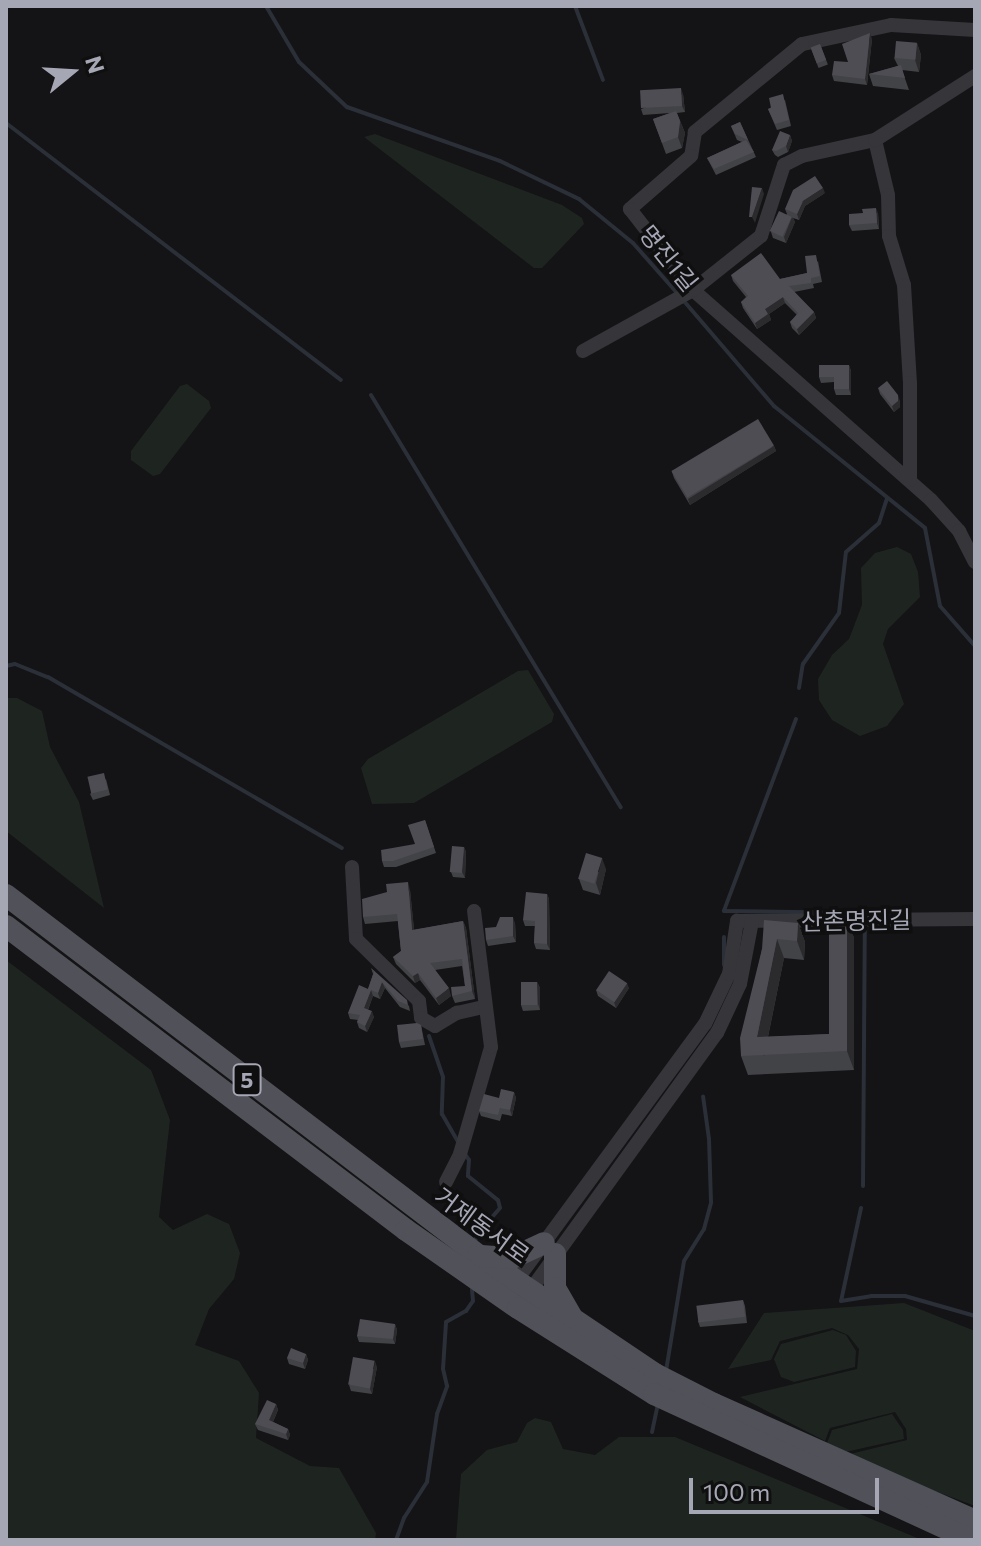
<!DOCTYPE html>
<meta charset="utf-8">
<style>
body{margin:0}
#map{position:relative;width:981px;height:1546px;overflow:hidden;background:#141315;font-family:Commissioner,"Noto Sans KR",sans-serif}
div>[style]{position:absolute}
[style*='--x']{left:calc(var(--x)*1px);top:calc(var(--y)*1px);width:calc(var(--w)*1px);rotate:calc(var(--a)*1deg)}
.green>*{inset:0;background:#1e2520}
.stream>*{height:4px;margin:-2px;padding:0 2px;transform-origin:2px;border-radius:2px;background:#2a2f38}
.minor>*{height:14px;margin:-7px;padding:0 7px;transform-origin:7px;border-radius:7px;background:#35353a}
.primary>*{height:22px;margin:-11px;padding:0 11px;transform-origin:11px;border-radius:11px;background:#515159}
.wall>*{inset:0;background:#424347;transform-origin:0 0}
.shaded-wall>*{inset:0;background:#2b2b2e}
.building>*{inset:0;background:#4d4d53;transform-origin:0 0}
span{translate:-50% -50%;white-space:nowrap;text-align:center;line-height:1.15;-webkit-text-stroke:7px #0f0f10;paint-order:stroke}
.shield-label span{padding:2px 6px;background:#0f0f10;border:2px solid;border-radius:6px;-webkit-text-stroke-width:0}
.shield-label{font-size:22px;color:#a6a7b5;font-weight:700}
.street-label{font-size:24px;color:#a6a7b5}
.frame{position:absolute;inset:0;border:8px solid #a6a7b5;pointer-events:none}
.north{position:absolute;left:32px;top:32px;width:80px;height:80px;-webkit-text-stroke:6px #0f0f10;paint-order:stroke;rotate:72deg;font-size:22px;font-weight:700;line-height:32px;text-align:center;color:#a6a7b5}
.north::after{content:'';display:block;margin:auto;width:28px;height:36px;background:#a6a7b5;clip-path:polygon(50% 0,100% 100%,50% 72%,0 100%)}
.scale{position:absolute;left:689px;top:1478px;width:190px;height:36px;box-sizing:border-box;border:4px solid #a6a7b5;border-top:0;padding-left:10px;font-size:24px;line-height:28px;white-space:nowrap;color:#a6a7b5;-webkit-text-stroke:6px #0f0f10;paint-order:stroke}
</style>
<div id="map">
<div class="green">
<div style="clip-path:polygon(375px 134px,562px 205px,582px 218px,584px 224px,542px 268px,534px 268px,364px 137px)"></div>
<div style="clip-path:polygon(187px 384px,209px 401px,211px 408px,160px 474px,153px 476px,131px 460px,131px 451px,180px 386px)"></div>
<div style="clip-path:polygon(897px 547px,911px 554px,918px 572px,920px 597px,888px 629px,883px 644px,904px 704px,887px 726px,860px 736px,832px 720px,819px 700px,818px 679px,832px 655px,849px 639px,862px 605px,861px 568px,875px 553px)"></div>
<div style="clip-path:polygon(528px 670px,554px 714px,552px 722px,414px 803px,372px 804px,361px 768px,368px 759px,518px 671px)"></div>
<div style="clip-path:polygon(6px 698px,17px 698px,42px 711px,50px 747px,79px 802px,104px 908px,6px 831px)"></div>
<div style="clip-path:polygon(6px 960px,151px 1070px,170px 1120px,159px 1217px,173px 1230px,207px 1214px,229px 1224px,240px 1253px,234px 1279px,209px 1309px,195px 1345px,239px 1361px,259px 1393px,256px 1438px,310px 1466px,339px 1468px,376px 1533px,375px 1540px,6px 1540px)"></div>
<div style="clip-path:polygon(904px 1303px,975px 1331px,975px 1506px,842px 1456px,907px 1440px,906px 1429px,895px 1412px,830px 1428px,825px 1441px,740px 1397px,857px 1369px,859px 1349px,848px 1335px,832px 1328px,780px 1341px,771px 1360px,728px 1369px,764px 1313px)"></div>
<div style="clip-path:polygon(833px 1330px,846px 1335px,856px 1351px,855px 1367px,794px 1382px,781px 1377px,774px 1359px,781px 1344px)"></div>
<div style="clip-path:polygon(892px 1414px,903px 1430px,904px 1439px,836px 1454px,827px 1443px,832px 1430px)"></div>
<div style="clip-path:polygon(535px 1418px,551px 1422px,563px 1449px,595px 1455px,619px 1437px,675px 1437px,922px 1540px,456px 1540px,461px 1474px,487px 1450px,517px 1442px,527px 1423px)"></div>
</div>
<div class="stream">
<div style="--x:266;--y:6;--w:65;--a:59.5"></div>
<div style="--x:299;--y:62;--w:66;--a:43.2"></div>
<div style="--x:347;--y:107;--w:162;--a:19.4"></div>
<div style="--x:500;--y:161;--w:88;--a:25.7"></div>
<div style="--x:579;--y:199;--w:70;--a:39.2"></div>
<div style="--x:633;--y:243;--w:68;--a:48.6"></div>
<div style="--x:575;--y:6;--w:79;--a:69.3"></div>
<div style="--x:6;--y:123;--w:422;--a:37.5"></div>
<div style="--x:683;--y:300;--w:140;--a:49.4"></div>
<div style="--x:774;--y:406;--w:194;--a:38.9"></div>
<div style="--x:925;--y:528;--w:79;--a:79.1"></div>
<div style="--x:940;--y:606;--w:53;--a:48.8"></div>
<div style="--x:371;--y:395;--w:482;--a:58.8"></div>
<div style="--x:6;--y:666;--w:9;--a:-13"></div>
<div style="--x:15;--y:664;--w:35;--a:22"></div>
<div style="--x:48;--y:677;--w:340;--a:30.2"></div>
<div style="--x:799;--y:688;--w:24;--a:-81"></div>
<div style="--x:803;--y:664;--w:62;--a:-54.8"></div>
<div style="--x:839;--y:613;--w:61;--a:-83.5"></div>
<div style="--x:846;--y:552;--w:44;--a:-41.3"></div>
<div style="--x:879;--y:523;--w:26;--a:-72"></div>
<div style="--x:796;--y:719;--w:205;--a:110.6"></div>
<div style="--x:724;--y:911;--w:136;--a:0.8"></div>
<div style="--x:724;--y:937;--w:28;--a:90"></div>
<div style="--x:429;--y:1036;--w:43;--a:71.1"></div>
<div style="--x:443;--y:1077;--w:37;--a:92"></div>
<div style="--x:442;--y:1114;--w:34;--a:60"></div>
<div style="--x:465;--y:1154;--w:7;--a:56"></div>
<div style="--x:469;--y:1160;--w:16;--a:94"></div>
<div style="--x:468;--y:1176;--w:38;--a:39"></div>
<div style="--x:498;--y:1200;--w:8;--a:76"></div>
<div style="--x:500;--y:1208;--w:37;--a:131"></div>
<div style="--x:476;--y:1236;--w:8;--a:97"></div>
<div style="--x:863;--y:1186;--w:255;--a:-89.6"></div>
<div style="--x:861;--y:1208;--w:95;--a:102.1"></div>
<div style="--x:841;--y:1301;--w:30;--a:-9"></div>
<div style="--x:871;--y:1296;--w:34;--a:0"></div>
<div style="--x:905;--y:1296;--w:73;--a:15.9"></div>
<div style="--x:666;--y:1371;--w:111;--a:-80.7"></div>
<div style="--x:684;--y:1261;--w:38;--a:-58"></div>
<div style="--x:704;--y:1229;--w:28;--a:-75"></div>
<div style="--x:711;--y:1202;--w:63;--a:-91.8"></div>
<div style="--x:709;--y:1139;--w:43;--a:-97.9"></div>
<div style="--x:652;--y:1432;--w:30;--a:-78"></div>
<div style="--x:396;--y:1540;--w:23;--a:-70"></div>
<div style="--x:404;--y:1518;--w:43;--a:-57.4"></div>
<div style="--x:427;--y:1482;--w:69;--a:-81.6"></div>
<div style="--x:437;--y:1414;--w:30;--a:-70"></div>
<div style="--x:447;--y:1386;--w:17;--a:-103"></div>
<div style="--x:443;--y:1369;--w:47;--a:-86.3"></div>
<div style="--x:446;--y:1322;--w:23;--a:-29"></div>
<div style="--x:466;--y:1311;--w:12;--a:-55"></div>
<div style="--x:473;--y:1301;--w:12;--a:-95"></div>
</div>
<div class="minor">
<div style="--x:975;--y:30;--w:84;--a:-176.6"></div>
<div style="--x:891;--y:25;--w:91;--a:167.9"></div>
<div style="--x:802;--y:44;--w:139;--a:140.6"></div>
<div style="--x:695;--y:132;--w:24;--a:99"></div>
<div style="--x:691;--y:156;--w:81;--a:139"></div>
<div style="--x:630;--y:209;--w:103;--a:52.1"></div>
<div style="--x:693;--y:290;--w:317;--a:41.4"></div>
<div style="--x:931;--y:500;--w:42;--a:47.9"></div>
<div style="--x:959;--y:531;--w:35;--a:63"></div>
<div style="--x:875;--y:140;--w:57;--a:76.7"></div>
<div style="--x:888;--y:195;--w:41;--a:88.6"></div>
<div style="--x:889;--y:236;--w:51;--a:73"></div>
<div style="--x:904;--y:285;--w:98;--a:86.5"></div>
<div style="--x:910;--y:383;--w:97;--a:90"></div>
<div style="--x:583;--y:351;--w:126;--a:-29"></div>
<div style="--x:693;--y:290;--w:87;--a:-38.5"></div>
<div style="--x:761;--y:236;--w:75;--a:-72.1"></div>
<div style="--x:784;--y:165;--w:20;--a:-27"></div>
<div style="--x:802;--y:156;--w:75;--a:-12.4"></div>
<div style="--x:875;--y:140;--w:119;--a:-32.6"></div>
<div style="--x:352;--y:867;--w:72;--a:86.8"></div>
<div style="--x:356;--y:939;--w:88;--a:44.5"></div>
<div style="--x:419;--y:1001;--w:17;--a:83"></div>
<div style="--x:421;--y:1018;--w:16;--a:30"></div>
<div style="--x:435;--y:1026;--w:26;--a:-31"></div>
<div style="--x:457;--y:1013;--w:28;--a:-13"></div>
<div style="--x:446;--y:1182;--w:31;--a:-63"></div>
<div style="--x:460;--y:1154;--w:111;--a:-73.8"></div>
<div style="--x:491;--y:1047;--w:137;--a:-97.1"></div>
<div style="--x:513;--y:1285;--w:324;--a:-53.7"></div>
<div style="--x:705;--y:1024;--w:55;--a:-64.4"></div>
<div style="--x:729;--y:974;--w:54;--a:-81.4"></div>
<div style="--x:737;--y:921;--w:238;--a:-0.5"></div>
<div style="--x:527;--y:1295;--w:324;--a:-54.1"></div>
<div style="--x:717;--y:1033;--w:54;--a:-64.9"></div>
<div style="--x:740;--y:984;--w:64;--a:-79.2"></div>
</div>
<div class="primary">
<div style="--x:6;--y:895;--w:594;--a:37.33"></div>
<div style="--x:478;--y:1255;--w:213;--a:33.9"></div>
<div style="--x:655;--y:1374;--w:66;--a:27"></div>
<div style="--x:714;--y:1404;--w:286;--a:24.1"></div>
<div style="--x:6;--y:926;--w:502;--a:37.23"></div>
<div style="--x:406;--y:1230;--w:136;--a:34.9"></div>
<div style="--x:518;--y:1308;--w:161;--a:32.3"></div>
<div style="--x:654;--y:1394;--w:349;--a:24.7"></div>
<div style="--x:555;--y:1254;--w:34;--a:90"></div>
<div style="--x:555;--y:1288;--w:32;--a:60"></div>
<div style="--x:481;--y:1256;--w:31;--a:4"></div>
<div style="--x:512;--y:1258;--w:35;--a:-25"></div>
</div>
<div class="wall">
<div style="clip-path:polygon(872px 39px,867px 85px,834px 81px,832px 75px,848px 62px)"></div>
<div style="clip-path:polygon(917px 43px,921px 55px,919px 72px,902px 70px,909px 90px,873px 86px,869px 74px,898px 66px,894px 58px)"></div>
<div style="left:820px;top:44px;width:22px;height:10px;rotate:69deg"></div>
<div style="clip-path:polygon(683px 94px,685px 112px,677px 113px,685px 133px,682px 148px,666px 154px,653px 119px,670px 113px,643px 115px,641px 109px)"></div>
<div style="clip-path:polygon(785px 100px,791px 126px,777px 130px,768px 109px)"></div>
<div style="clip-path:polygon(740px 122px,756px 157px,716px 175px,707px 158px,742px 142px,737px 140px,731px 126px)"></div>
<div style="clip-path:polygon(790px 135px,792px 141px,788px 152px,778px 157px,775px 155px,772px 150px)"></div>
<div style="clip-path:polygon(825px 193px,805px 206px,799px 220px,793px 218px,795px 222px,786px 243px,773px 238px,771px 232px,787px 214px,785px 209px)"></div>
<div style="clip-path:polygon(863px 213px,878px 213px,879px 229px,852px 231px,849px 225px)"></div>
<div style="clip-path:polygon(818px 261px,822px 282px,813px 284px,814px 288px,794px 292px,814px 312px,816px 318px,799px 335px,792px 328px,790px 322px,797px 315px,785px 303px,769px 314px,771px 320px,757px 329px,743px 308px,741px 302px,746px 297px,733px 281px,731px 275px,780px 279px,807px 273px)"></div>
<div style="clip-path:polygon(849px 365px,851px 371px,851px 395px,836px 395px,834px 389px,834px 382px,821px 383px,819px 377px)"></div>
<div style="clip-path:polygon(878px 388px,900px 401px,900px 407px,894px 412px,880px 394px)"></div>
<div style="clip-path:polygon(774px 446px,776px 451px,690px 505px,674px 478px,672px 472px)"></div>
<div style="clip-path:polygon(106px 779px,110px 795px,93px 800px,90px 794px)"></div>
<div style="clip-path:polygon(425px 820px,436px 853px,396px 867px,384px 867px,382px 861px,415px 844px)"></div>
<div style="clip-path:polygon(464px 847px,466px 852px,465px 878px,453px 877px,451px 872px)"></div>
<div style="clip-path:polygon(606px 869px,600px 895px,583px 890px,579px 879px)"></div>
<div style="clip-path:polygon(410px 890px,414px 930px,463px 921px,466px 928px,475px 999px,455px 1003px,452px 996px,465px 986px,462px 966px,435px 970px,451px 996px,439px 1005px,420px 980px,415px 983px,396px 964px,393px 957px,401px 951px,398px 921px,365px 924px,363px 917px)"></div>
<div style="clip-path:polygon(547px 894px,549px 899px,550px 950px,536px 949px,534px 943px,535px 926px,525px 926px,523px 920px)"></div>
<div style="clip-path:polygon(847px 919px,854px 938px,854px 1070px,748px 1075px,741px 1056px,762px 949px,798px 923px,805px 942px,804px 960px,784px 958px,768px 1037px,829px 1034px)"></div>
<div style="clip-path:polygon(515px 923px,516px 942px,488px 946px,486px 940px)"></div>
<div style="clip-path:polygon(371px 968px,409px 1006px,410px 1011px,400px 1007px,385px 988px,380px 999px,373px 996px,368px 1010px,374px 1017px,367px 1032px,359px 1028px,357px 1022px,358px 1020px,350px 1019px,348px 1013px,368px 989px,373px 974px)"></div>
<div style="clip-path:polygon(537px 982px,540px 988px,540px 1010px,523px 1011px,521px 1005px)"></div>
<div style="clip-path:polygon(629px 988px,616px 1008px,598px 996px,596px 990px)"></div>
<div style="clip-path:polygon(421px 1025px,425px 1045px,401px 1048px,399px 1042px)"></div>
<div style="clip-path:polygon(514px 1092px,516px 1098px,512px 1116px,502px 1114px,500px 1121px,481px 1116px,479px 1111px,499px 1098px)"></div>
<div style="clip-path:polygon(743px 1300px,745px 1306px,747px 1323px,700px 1327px,698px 1321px)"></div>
<div style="clip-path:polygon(395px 1324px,397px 1330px,395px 1344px,359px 1342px,357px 1336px)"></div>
<div style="clip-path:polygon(306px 1354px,308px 1360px,305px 1369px,289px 1364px,287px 1358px)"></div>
<div style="clip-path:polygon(377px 1367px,372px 1394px,351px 1391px,349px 1385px)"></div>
<div style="clip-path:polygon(276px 1404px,278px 1410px,273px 1422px,288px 1429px,290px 1435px,288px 1440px,258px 1430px,255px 1424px)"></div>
</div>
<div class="shaded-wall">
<div style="clip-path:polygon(870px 33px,872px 39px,867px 85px,865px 79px)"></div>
<div style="clip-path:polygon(917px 43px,921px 55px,919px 72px,915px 60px)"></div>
<div style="clip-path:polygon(681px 88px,683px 94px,685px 112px,682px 106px)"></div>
<div style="clip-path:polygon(680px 121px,685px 133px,682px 148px,678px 137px)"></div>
<div style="clip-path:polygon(790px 135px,792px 141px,788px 152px,786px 146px)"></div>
<div style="clip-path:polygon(762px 188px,764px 194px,755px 223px,752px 217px)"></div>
<div style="clip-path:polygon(823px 188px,825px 193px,805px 206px,799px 220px,797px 214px,803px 201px)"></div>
<div style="clip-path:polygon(876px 208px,878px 213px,879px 229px,877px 223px)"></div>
<div style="clip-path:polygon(792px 217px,795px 222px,786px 243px,784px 237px)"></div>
<div style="clip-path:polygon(783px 297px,785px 303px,769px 314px,771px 320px,757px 329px,755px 323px,765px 309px)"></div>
<div style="clip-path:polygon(814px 312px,816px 318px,799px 335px,797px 329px)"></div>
<div style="clip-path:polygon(849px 365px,851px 371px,851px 395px,849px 389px)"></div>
<div style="clip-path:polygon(898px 395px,900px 401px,900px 407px,894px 412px,892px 406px)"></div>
<div style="clip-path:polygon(774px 446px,776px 451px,690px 505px,688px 499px)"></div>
<div style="clip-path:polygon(464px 847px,466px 852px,465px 878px,462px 872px)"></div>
<div style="clip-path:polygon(602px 858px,606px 869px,600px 895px,596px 883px)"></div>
<div style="clip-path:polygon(408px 882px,410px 890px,415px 938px,412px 930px)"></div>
<div style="clip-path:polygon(547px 894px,549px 899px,550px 950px,547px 944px)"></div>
<div style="clip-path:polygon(513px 917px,515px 923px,516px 942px,513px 936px)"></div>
<div style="clip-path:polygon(847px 919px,854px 938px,854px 1070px,847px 1051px)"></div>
<div style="clip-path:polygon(463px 921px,466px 928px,475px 999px,472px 991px)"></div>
<div style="clip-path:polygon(798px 923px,805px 942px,804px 960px,797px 941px)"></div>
<div style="clip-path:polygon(777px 939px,784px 958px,764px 1056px,757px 1037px)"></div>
<div style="clip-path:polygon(418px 973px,420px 980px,415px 983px,413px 976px)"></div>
<div style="clip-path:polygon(382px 982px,385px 988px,380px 999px,378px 993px)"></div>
<div style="clip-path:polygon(537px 982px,540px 988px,540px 1010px,538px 1004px)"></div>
<div style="clip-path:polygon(627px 983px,629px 988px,616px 1008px,614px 1002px)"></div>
<div style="clip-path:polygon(449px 988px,451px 996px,439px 1005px,436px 998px)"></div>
<div style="clip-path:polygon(371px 990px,373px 996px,366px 1014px,364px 1008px)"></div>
<div style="clip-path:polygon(372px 1011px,374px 1017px,367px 1032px,365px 1026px)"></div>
<div style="clip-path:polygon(514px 1092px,516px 1098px,512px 1116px,510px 1110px)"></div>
<div style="clip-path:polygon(395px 1324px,397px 1330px,395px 1344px,393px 1339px)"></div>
<div style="clip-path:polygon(306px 1354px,308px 1360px,305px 1369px,303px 1363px)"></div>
<div style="clip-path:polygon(375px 1361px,377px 1367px,372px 1394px,370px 1389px)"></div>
<div style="clip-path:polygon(276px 1404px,278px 1410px,271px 1426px,269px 1420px)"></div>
<div style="clip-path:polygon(288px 1429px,290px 1435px,288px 1440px,286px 1434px)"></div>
</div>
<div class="building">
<div style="clip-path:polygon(870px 33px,865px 79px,832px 75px,834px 61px,848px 62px,842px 44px)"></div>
<div style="left:896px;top:41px;width:21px;height:17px;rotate:5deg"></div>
<div style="left:820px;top:44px;width:17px;height:10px;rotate:69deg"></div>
<div style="clip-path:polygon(901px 65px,905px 78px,869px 74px)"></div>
<div style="left:681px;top:88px;width:18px;height:41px;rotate:87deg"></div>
<div style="clip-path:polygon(783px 94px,789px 120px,775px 124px,768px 109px,771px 108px,769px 98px)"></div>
<div style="clip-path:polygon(676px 111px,680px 121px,678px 137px,662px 143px,653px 119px)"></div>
<div style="clip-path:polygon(740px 122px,748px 140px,735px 134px,731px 126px)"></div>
<div style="clip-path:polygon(780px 131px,790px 135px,786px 146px,776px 151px,772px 150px)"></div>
<div style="clip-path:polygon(746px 140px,754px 152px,714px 169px,707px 158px)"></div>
<div style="clip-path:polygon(815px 176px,823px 188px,803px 201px,797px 214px,785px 209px,793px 190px)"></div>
<div style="clip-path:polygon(752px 187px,762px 188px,752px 217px,749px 217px)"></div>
<div style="clip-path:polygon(876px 208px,877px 223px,849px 225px,849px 214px,863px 213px,862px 209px)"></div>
<div style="left:779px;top:211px;width:14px;height:22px;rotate:25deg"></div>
<div style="clip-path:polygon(761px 253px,780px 279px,807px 273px,805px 256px,816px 255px,820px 276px,811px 278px,811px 283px,789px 286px,814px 312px,797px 329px,790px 322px,798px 313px,783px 297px,765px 309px,768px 314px,755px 323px,741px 302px,748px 296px,731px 275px)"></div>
<div style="clip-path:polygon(819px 365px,849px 365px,849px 389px,834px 389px,834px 377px,819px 377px)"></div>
<div style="clip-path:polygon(887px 381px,898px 395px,898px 401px,892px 406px,878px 388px)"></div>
<div style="left:758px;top:419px;width:31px;height:101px;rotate:59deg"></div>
<div style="left:104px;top:773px;width:17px;height:17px;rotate:77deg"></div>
<div style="clip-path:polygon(425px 820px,434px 847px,393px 861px,382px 861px,381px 850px,415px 844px,408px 825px)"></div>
<div style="left:452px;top:846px;width:12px;height:26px;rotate:5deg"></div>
<div style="left:586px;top:853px;width:17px;height:27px;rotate:17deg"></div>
<div style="clip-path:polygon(408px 882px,412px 930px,463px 921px,472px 991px,452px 996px,451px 987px,465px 986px,462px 959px,430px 963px,449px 988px,436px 998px,418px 973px,413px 976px,393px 957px,401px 951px,397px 914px,363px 917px,362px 899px,387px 892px,386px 884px)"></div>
<div style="clip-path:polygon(526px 892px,547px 894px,547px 944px,534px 943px,535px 921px,523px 920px)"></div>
<div style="clip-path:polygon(500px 917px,513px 917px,513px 936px,486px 940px,485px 928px,496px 927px)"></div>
<div style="clip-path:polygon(829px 919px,847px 919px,847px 1051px,741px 1056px,740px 1038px,762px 949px,764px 920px,798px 923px,797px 941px,777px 939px,757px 1037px,829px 1034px)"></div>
<div style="clip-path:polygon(371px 968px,407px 1000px,408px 1005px,398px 1001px,382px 982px,378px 993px,371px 990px,364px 1008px,372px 1011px,365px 1026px,357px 1022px,360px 1015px,348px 1013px,359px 985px,368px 989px,374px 972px)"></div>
<div style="left:609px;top:971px;width:22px;height:23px;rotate:34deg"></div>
<div style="left:521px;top:982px;width:16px;height:23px"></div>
<div style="clip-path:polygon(417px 1023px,421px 1025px,423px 1039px,399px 1042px,397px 1025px)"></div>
<div style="clip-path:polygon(501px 1089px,514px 1092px,510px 1110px,500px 1108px,498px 1115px,479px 1111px,484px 1094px,499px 1098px)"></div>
<div style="left:743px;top:1300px;width:17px;height:47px;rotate:83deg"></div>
<div style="clip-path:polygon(360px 1319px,395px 1324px,393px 1339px,357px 1336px)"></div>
<div style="clip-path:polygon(291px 1348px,306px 1354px,303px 1363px,287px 1358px)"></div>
<div style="left:353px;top:1357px;width:22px;height:28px;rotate:10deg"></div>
<div style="clip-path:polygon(267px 1400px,276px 1404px,269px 1420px,288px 1429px,286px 1434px,255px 1424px)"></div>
</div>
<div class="shield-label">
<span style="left:247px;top:1080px">5</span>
</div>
<div class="street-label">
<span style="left:669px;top:258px;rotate:51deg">명진1길</span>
<span style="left:856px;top:920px;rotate:-1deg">산촌명진길</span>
<span style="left:482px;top:1225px;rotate:36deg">거제동서로</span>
</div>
<div class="frame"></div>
<div class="north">N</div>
<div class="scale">100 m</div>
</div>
